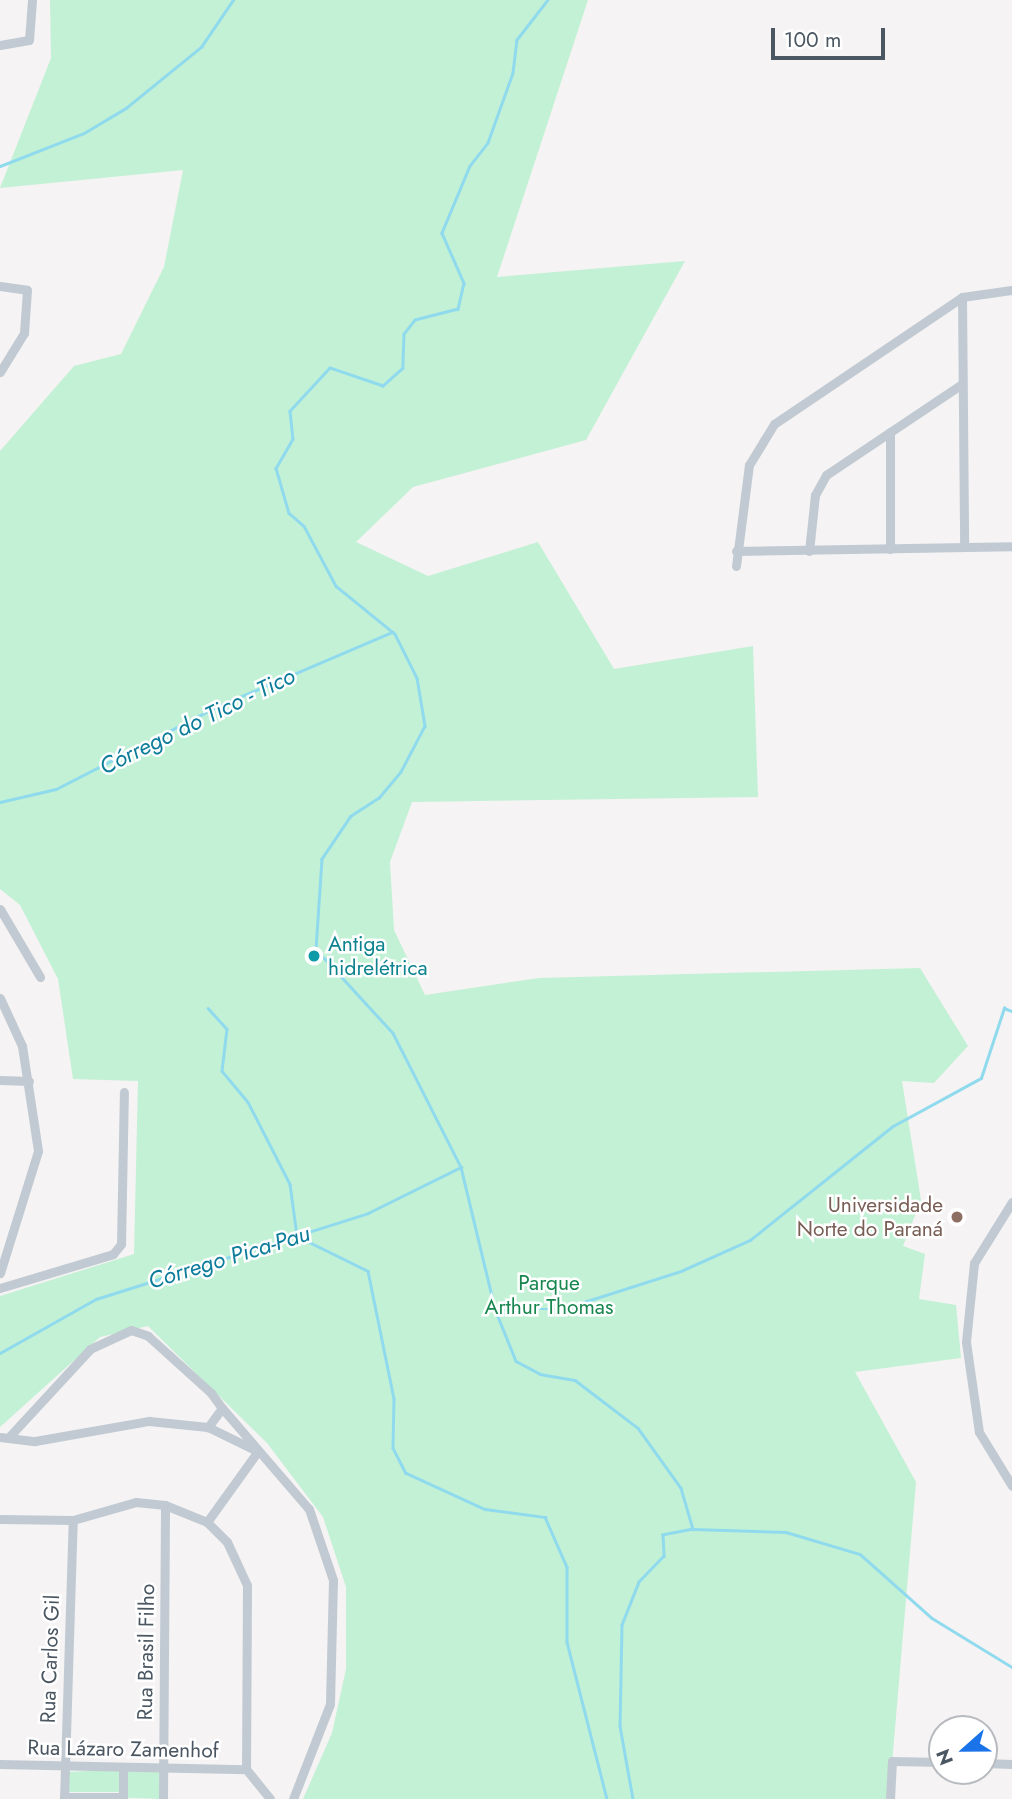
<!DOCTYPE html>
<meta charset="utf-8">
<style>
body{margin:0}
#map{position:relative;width:1012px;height:1799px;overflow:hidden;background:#f5f3f3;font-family:Jost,sans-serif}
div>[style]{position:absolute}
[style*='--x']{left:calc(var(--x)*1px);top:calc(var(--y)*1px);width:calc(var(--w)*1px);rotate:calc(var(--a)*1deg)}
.green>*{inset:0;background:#c3f1d5;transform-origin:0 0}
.stream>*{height:2.5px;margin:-1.25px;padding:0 1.25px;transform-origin:1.25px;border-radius:1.25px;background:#90daee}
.minor>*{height:9px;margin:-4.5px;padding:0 4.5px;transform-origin:4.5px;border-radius:4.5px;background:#c1cad2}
.dots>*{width:19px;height:19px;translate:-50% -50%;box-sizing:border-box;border:4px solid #fff;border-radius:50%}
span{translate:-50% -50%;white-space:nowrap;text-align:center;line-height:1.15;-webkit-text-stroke:5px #fff;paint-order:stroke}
.culture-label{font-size:21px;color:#0d838f}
.left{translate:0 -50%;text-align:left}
.education-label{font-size:21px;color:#785e54}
.right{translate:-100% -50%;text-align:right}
.park-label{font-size:21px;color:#17864f}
.street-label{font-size:21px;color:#4a5661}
.water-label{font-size:23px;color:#0c7c9b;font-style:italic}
.north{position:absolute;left:928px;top:1715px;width:70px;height:70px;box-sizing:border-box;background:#fff;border:2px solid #b7bbc0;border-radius:50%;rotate:249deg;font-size:19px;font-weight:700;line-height:28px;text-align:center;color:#4a5661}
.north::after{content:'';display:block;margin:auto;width:24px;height:32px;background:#1a73e8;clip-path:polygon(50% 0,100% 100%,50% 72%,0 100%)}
.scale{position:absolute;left:771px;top:28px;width:114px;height:32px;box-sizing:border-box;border:4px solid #4a5661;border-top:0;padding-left:9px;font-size:21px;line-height:24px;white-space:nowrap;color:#4a5661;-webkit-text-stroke:5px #fff;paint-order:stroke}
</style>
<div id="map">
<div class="green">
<div style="clip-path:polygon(50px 0,588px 0,497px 277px,685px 261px,586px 440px,413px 487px,356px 542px,428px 576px,538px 542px,614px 669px,753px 646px,758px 797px,412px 802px,390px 862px,394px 930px,425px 995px,539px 978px,920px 968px,968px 1046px,934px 1083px,902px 1081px,921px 1200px,903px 1246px,925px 1254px,919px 1299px,956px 1305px,961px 1358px,855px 1372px,916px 1482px,889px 1799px,303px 1799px,332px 1733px,346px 1669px,346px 1587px,323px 1517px,267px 1443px,148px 1326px,100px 1337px,0 1427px,0 1296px,134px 1254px,138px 1081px,73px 1079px,58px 979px,20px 905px,0 889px,0 451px,74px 366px,121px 354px,164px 267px,183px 170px,0 188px,51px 58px)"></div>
<div style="clip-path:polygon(121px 1769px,119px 1792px,69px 1792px,68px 1772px)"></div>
<div style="left:161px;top:1770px;width:29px;height:35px;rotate:92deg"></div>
</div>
<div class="stream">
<div style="--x:548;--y:0;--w:51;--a:127.8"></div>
<div style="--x:517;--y:40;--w:33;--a:97"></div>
<div style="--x:513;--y:73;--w:74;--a:109.7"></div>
<div style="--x:488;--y:143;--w:29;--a:128"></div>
<div style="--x:470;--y:166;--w:73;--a:112.7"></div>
<div style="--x:442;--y:233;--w:55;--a:66.3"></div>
<div style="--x:464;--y:283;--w:27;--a:103"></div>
<div style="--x:458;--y:309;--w:44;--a:165.7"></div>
<div style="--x:415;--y:320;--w:18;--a:128"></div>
<div style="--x:404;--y:334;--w:34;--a:92"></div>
<div style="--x:403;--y:368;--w:27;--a:138"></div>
<div style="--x:383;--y:386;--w:56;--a:-161.2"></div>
<div style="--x:330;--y:368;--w:59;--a:132.9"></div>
<div style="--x:290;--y:411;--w:28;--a:84"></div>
<div style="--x:293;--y:439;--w:34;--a:120"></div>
<div style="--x:276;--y:468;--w:47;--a:73.9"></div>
<div style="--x:289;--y:513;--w:20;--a:41"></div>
<div style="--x:304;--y:526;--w:68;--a:61.9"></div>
<div style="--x:336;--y:586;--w:76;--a:39.1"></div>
<div style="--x:395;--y:634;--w:49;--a:63.4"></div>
<div style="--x:417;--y:678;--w:49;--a:80.5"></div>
<div style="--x:425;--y:726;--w:52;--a:117.6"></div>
<div style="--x:401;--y:772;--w:34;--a:130"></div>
<div style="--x:379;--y:798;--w:33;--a:147"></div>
<div style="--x:351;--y:816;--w:52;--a:124"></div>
<div style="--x:322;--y:859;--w:90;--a:93.8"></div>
<div style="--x:316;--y:949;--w:114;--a:47.5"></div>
<div style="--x:393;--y:1033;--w:150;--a:63.1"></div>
<div style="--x:461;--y:1167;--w:146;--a:76.5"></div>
<div style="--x:495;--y:1309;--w:56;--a:68"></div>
<div style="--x:516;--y:1361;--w:27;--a:28"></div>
<div style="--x:540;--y:1374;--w:36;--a:10"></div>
<div style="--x:575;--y:1380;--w:79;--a:37.3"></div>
<div style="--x:638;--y:1428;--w:74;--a:54.4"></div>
<div style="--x:681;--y:1488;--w:43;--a:73.7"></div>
<div style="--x:693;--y:1529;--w:31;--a:169"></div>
<div style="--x:663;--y:1535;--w:21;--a:87"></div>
<div style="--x:664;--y:1556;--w:36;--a:134"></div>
<div style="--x:639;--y:1582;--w:46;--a:111.6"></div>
<div style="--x:622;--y:1625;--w:101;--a:91.1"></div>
<div style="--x:620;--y:1726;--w:74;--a:79.9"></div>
<div style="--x:0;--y:166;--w:90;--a:-21.4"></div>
<div style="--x:84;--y:133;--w:49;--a:-30.8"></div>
<div style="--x:126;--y:108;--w:97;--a:-39.1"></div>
<div style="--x:201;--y:47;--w:57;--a:-55.8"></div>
<div style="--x:0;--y:802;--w:57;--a:-13.1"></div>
<div style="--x:56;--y:789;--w:178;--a:-27.1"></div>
<div style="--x:214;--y:708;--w:194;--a:-23.1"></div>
<div style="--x:208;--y:1008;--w:28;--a:48"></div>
<div style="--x:227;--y:1029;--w:42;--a:96.8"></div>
<div style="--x:222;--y:1071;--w:40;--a:50"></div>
<div style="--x:248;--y:1102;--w:92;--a:62.9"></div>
<div style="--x:290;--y:1184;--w:52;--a:82.3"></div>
<div style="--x:297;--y:1236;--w:79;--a:26.2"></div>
<div style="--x:368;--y:1271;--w:131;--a:78.5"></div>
<div style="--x:394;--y:1399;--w:49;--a:91.2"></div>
<div style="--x:393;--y:1448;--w:28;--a:63"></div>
<div style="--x:406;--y:1473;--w:87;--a:24.5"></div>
<div style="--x:485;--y:1509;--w:61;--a:7.6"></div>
<div style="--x:545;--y:1517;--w:55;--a:66.3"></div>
<div style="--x:567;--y:1567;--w:75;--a:90"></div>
<div style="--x:567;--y:1642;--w:162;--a:75.7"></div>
<div style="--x:496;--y:1309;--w:66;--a:0"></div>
<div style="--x:562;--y:1309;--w:125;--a:-17.7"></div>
<div style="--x:681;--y:1271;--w:76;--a:-24.2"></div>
<div style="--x:750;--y:1240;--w:183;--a:-38.6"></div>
<div style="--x:893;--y:1126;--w:100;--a:-28.6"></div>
<div style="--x:981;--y:1078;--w:74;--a:-71.8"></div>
<div style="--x:1004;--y:1008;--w:9;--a:21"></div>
<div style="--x:0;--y:1353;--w:110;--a:-29.4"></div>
<div style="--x:96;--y:1299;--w:285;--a:-17.5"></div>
<div style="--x:368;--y:1213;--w:104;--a:-26.3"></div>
<div style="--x:693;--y:1529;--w:93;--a:1.8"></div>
<div style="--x:786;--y:1532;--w:77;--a:16.6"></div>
<div style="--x:860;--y:1554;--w:96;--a:41.6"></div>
<div style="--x:932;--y:1618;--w:94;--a:31.5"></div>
</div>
<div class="minor">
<div style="--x:0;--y:45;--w:29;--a:-10"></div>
<div style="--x:29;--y:40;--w:40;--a:-85.7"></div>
<div style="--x:0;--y:286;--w:27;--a:8"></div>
<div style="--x:27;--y:290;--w:43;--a:94"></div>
<div style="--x:24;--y:333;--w:46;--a:121.6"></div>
<div style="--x:962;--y:297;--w:250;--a:89.5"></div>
<div style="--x:890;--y:432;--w:117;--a:90"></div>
<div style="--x:736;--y:551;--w:276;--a:-1"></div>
<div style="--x:809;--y:551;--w:56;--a:-83.9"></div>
<div style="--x:815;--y:495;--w:23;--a:-61"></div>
<div style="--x:826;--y:475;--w:164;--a:-33.8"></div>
<div style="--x:736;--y:566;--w:102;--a:-82.7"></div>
<div style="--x:749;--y:465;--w:48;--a:-58.6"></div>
<div style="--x:774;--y:424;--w:227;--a:-34"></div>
<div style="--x:962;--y:297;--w:50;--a:-8"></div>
<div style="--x:0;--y:909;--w:79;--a:59.5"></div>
<div style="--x:0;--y:998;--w:53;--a:65.4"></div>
<div style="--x:22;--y:1046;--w:106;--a:81.3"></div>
<div style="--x:38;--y:1151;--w:128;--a:107.3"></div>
<div style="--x:0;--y:1080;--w:29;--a:2"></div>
<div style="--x:1012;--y:1202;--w:72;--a:121.9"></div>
<div style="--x:974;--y:1263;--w:79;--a:95.8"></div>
<div style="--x:966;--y:1342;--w:91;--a:81.8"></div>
<div style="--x:979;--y:1432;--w:63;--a:58.6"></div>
<div style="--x:0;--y:1288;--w:118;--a:-16.7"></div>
<div style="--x:113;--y:1254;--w:13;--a:-51"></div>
<div style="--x:121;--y:1244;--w:152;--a:-88.9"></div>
<div style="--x:222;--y:1408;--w:133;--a:49.3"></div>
<div style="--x:309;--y:1509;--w:75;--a:71.3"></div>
<div style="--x:333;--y:1580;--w:124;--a:91.4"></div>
<div style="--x:330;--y:1704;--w:102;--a:111.3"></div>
<div style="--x:0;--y:1437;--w:35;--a:7"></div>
<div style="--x:35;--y:1441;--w:116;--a:-10"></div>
<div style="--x:149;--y:1421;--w:59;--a:5.8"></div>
<div style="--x:208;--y:1427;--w:50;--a:26.1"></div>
<div style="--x:8;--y:1438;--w:121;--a:-47.3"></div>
<div style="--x:90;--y:1349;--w:45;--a:-24.9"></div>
<div style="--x:131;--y:1330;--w:18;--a:19"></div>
<div style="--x:148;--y:1336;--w:85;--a:42.1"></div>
<div style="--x:211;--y:1393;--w:19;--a:54"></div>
<div style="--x:222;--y:1408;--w:24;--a:126"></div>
<div style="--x:0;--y:1519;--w:73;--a:0.8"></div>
<div style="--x:73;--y:1520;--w:66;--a:-15.9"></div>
<div style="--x:136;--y:1502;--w:29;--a:6"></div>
<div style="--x:165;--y:1505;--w:45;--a:22"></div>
<div style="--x:207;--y:1522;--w:28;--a:45"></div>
<div style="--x:227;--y:1542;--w:47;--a:65.1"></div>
<div style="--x:247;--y:1585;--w:184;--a:90.3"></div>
<div style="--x:246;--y:1769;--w:38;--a:51"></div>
<div style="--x:207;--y:1522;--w:87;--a:-54.3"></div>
<div style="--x:984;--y:1763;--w:28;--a:2"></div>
<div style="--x:0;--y:1764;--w:246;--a:1.2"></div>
<div style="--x:64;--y:1797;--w:59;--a:0"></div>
<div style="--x:64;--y:1799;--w:279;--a:-88.2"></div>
<div style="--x:123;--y:1799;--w:32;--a:-90"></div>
<div style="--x:163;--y:1799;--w:294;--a:-89.6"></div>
<div style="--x:890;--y:1799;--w:38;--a:-87"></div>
<div style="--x:892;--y:1761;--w:50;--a:1.1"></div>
</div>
<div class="dots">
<div style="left:314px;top:956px;background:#0f9aa8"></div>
<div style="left:957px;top:1217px;background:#8d6e63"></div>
</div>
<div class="culture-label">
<span class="left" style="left:328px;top:956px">Antiga<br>hidrelétrica</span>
</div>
<div class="education-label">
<span class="right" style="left:943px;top:1217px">Universidade<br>Norte do Paraná</span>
</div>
<div class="park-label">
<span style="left:549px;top:1295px">Parque<br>Arthur Thomas</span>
</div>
<div class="street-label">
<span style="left:146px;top:1652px;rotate:-89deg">Rua Brasil Filho</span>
<span style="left:50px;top:1659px;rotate:-88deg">Rua Carlos Gil</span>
<span style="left:123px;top:1749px;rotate:1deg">Rua Lázaro Zamenhof</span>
</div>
<div class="water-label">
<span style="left:197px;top:721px;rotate:-26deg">Córrego do Tico - Tico</span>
<span style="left:229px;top:1257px;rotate:-17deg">Córrego Pica-Pau</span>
</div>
<div class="north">N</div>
<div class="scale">100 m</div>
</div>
